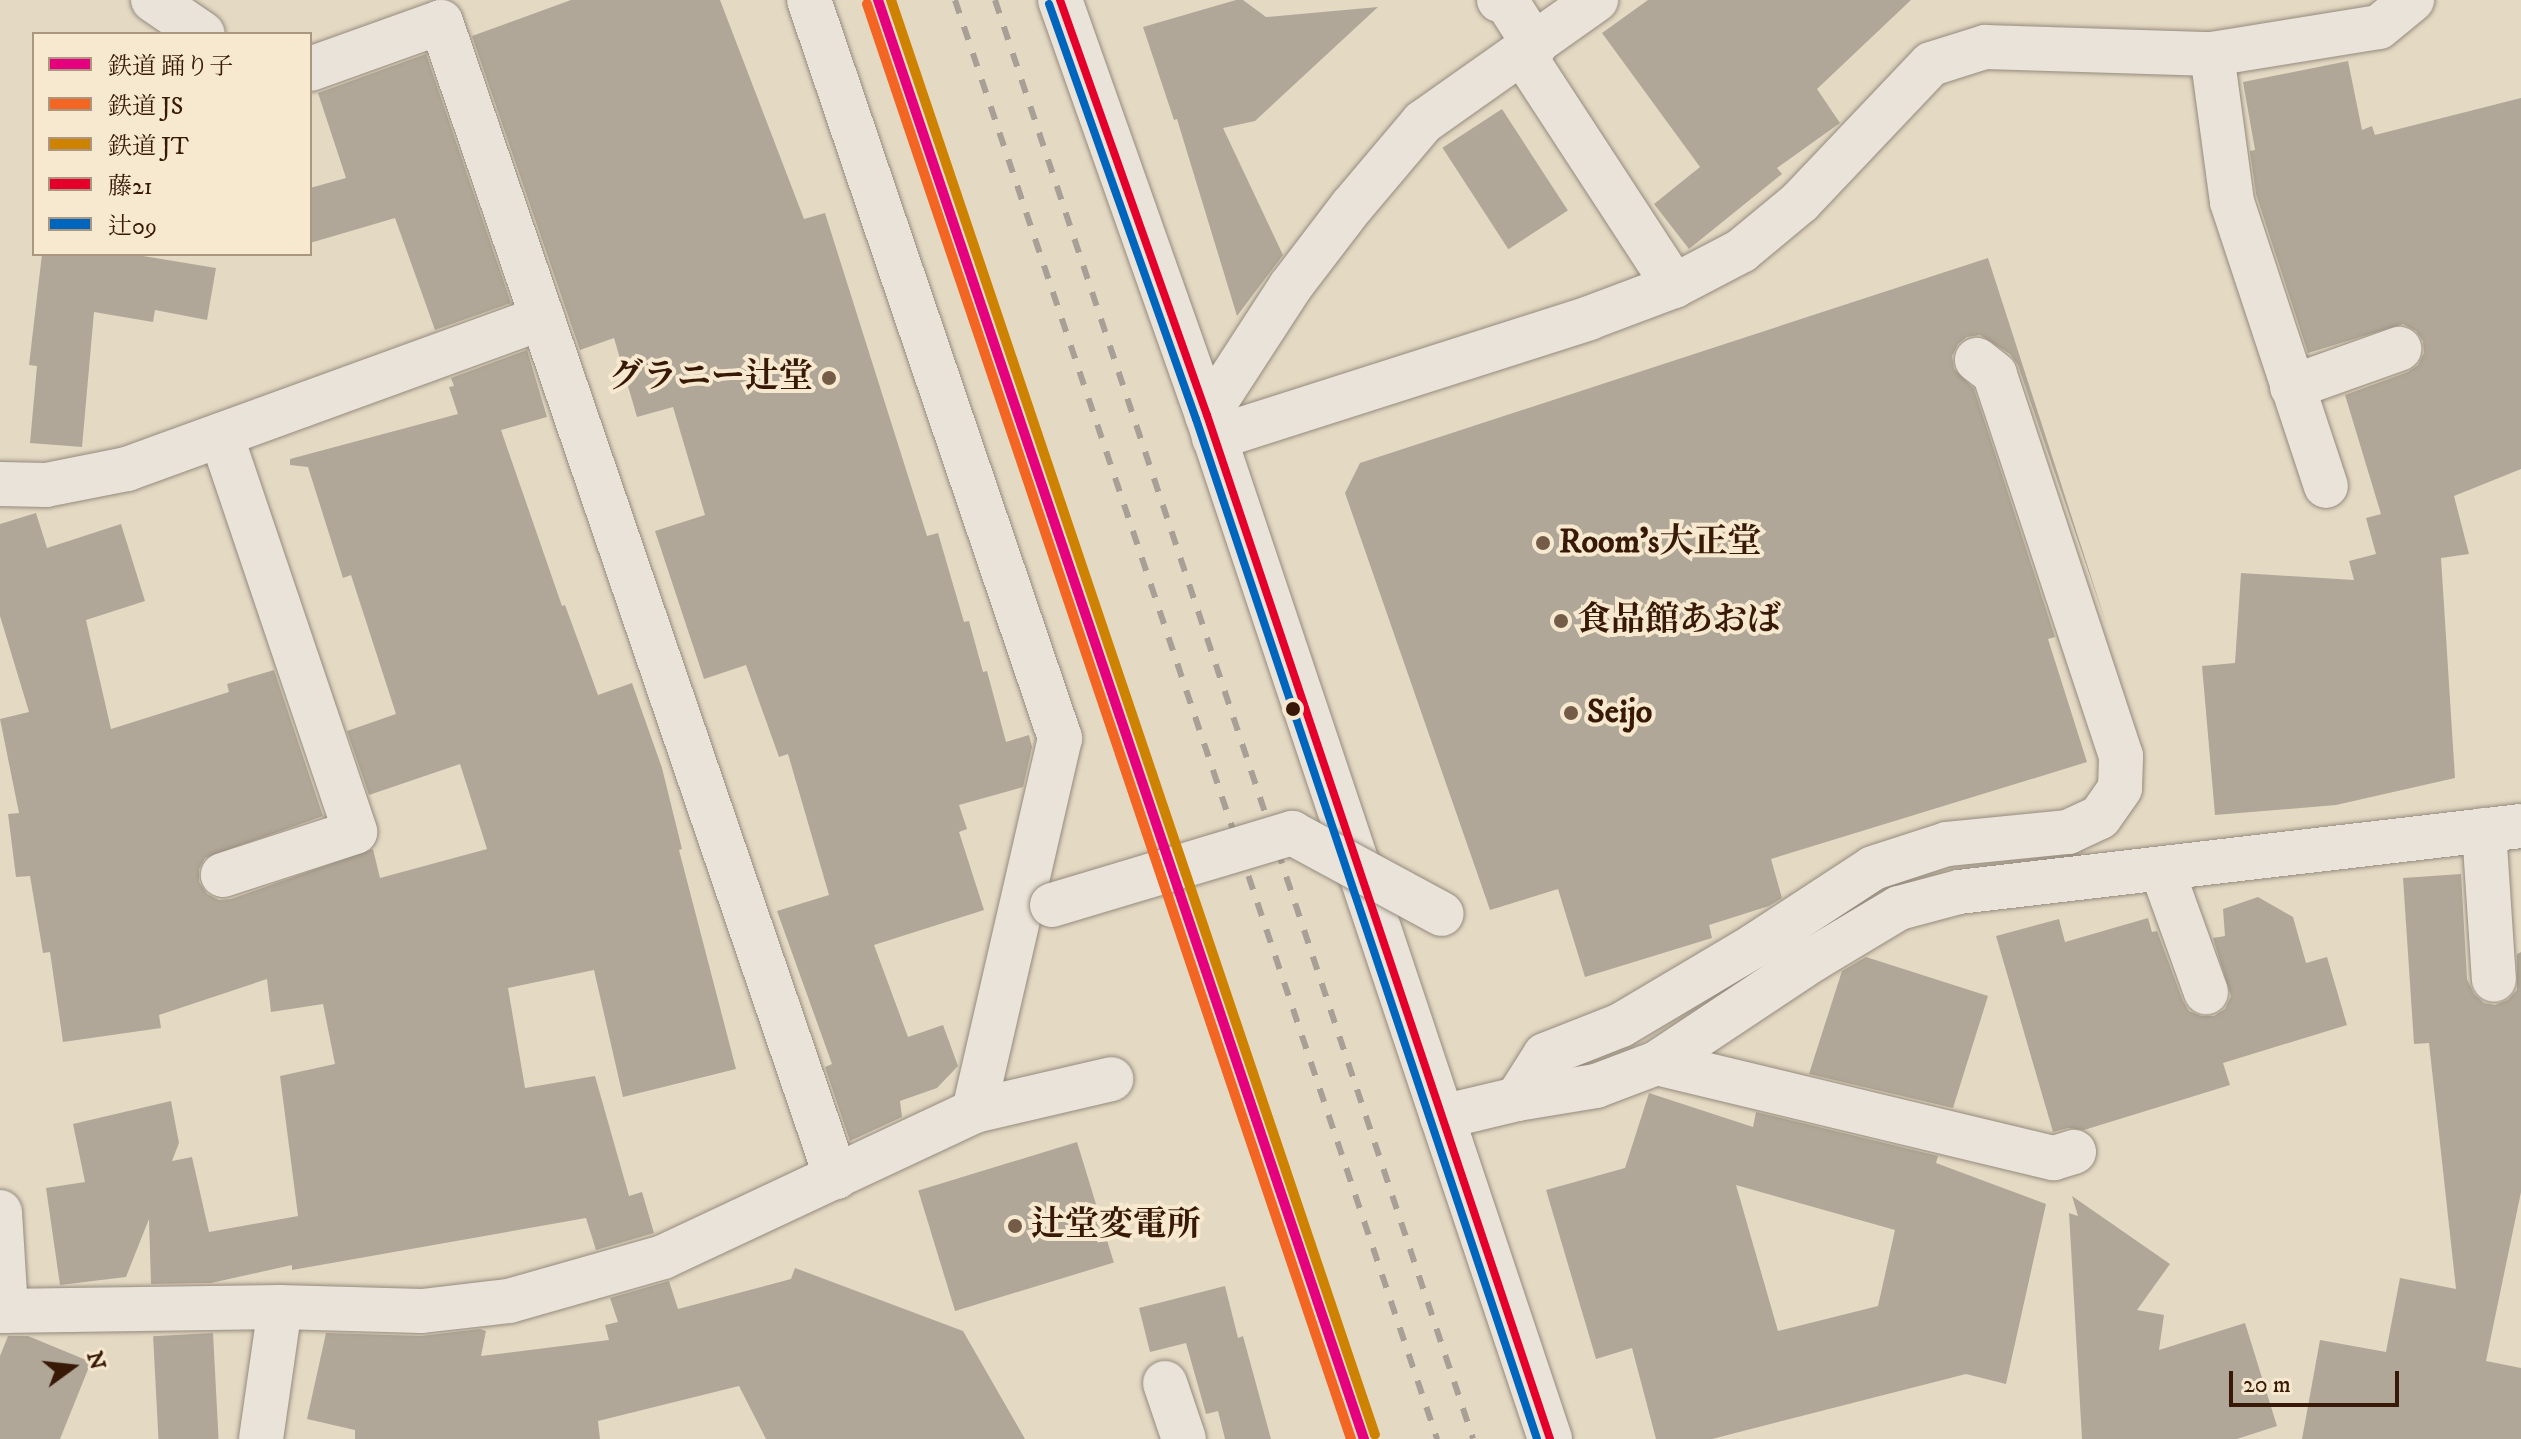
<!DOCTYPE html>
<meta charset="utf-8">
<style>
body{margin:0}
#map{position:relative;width:2521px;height:1439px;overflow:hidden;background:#e4d9c3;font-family:"IM FELL DW Pica","Noto Serif JP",serif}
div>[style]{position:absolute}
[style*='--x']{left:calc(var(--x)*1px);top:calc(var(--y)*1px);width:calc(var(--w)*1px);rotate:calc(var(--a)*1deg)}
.building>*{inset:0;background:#b1a798;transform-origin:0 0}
.roads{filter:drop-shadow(0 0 2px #958b7d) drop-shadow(0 0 2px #958b7d)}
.minor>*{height:44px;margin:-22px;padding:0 22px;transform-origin:22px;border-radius:22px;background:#e9e3d9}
.rail>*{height:6px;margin-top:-3px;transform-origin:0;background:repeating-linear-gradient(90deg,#a8a096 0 14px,transparent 0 28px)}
.bridges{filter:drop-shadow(0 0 2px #958b7d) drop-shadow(0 0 2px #958b7d)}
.minor-bridge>*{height:44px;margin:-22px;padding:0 22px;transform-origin:22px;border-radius:22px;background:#e9e3d9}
.bus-1>*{height:8px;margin:-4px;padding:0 4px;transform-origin:4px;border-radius:4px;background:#e4002b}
.bus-2>*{height:8px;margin:-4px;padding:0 4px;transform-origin:4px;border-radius:4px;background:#0065bd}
.rail-1>*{height:10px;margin:-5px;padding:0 5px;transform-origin:5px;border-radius:5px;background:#e5007d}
.rail-2>*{height:10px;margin:-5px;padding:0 5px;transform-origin:5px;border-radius:5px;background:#f26522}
.rail-3>*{height:10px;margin:-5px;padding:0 5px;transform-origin:5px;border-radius:5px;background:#cd8202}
.dots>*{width:22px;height:22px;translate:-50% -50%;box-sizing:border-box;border:4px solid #f7e9d0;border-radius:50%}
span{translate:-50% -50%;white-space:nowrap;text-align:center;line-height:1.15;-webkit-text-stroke:8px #f7e9d0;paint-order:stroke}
.poi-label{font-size:34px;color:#381907;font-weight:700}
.right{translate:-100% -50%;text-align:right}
.left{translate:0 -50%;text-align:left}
.legend{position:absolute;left:32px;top:32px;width:280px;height:224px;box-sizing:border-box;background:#f7e9d0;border:2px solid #ab9680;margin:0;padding:10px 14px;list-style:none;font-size:24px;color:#381907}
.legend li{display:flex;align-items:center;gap:16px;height:40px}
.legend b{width:40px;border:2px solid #ab9680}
.north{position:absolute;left:32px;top:1327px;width:80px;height:80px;-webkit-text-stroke:6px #f7e9d0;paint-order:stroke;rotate:75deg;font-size:22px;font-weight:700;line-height:32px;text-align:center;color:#381907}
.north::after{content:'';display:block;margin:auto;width:28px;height:36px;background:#381907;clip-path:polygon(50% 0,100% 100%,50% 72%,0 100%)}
.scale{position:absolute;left:2229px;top:1371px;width:170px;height:36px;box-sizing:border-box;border:4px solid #381907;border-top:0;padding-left:10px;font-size:24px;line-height:28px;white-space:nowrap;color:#381907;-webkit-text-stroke:6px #f7e9d0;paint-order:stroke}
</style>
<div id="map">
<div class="building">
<div style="clip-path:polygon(571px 0,720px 0,804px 219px,825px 213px,927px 536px,938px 533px,964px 622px,969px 621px,983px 672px,987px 671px,1006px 742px,1029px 735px,1032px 747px,1023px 787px,959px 805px,967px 829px,959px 832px,984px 910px,874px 945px,908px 1037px,943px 1025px,958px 1066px,937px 1088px,900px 1101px,902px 1117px,850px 1141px,825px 1067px,832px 1064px,777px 911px,829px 895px,788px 754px,779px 757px,746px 665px,704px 679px,655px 531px,705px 515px,673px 407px,637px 417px,614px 338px,580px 350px,472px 36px)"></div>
<div style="clip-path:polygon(1236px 0,1243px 0,1266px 17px,1378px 7px,1255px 121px,1223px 128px,1283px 255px,1237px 316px,1177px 119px,1174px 120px,1143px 27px)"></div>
<div style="clip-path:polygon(1648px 0,1911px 0,1817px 89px,1840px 123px,1777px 168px,1782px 174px,1689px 249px,1654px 204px,1700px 167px,1602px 33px)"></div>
<div style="clip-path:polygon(426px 54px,511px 303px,435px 330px,395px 218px,310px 243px,310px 188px,346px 178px,318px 93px)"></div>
<div style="clip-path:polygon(2348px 61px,2362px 130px,2372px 126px,2375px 135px,2521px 98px,2521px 469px,2454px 496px,2469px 554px,2441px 558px,2455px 778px,2336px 805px,2215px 815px,2202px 666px,2235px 663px,2241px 573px,2354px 580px,2349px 561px,2376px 554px,2366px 518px,2381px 514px,2345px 395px,2408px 372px,2418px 365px,2424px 353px,2423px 341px,2416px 331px,2403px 324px,2308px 353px,2256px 194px,2250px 151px,2255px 150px,2243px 82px)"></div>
<div style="left:1502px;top:109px;width:121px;height:71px;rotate:57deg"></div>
<div style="clip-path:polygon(42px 254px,131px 254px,216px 268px,207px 320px,155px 310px,153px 322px,94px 312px,82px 447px,30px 443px,37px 366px,29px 365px)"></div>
<div style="clip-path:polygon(1988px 258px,2107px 626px,2018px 365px,2010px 354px,1980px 335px,1967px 337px,1958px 344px,1952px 356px,1954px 369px,1974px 389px,2055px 637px,2048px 639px,2087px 762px,1771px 859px,1782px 898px,1769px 906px,1709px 925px,1712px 938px,1585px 977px,1558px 889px,1490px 910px,1345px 493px,1360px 463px)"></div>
<div style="clip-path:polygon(527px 350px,547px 417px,501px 430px,562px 606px,565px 605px,598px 695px,632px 683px,662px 768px,682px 849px,679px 850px,736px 1069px,623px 1097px,594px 970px,508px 988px,525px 1088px,595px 1076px,629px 1196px,642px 1192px,654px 1233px,596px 1250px,586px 1218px,292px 1270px,292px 1265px,211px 1283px,151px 1284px,149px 1219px,126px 1277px,60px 1285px,46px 1188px,85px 1182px,73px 1124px,171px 1101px,179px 1143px,172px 1161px,192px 1157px,209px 1232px,298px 1216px,280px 1076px,335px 1064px,323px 1004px,271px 1012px,267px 979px,159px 1015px,161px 1028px,63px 1042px,50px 952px,43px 953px,30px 876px,16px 877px,8px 814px,19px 813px,0 719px,29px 712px,0 616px,0 524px,36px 513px,47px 548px,121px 524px,145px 601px,86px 620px,111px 729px,229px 692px,227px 684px,274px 670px,323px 816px,205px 858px,199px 869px,199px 882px,207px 894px,219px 900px,231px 899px,373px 849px,380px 878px,487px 849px,460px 764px,369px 795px,347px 731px,396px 714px,351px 575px,343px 578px,308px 467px,290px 465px,290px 459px,458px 414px,449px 387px,454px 386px,451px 378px)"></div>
<div style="clip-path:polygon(2461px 874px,2467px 979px,2474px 994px,2484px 1003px,2495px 1005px,2508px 1000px,2517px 990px,2517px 954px,2521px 952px,2521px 1192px,2486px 1361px,2521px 1368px,2521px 1439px,2302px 1439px,2320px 1340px,2386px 1352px,2400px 1278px,2456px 1289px,2429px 1043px,2414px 1044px,2403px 878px)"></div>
<div style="clip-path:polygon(2258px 897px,2293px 917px,2306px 963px,2327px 957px,2347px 1025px,2223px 1063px,2230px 1085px,2084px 1130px,2068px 1128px,2053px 1132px,1996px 936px,2059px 919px,2065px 942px,2148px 918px,2152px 932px,2157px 931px,2183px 1001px,2189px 1011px,2201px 1016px,2214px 1016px,2225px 1009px,2231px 996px,2213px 938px,2225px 936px,2223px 909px)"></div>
<div style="clip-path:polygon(1866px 957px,1988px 996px,1953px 1108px,1809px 1074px,1842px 971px)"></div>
<div style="clip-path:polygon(evenodd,1649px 1093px,1753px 1127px,1756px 1112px,1938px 1156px,1936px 1163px,2046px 1204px,2006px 1384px,1966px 1374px,1712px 1439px,1656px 1439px,1632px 1348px,1596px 1359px,1546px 1190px,1625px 1168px,1649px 1093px,1736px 1185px,1895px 1230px,1878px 1306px,1778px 1331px,1736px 1185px)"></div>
<div style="left:1077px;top:1142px;width:126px;height:166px;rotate:73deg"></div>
<div style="clip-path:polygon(2072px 1196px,2170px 1264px,2137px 1310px,2164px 1315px,2159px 1350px,2245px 1323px,2277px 1426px,2237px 1439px,2082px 1439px,2069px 1213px,2078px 1216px)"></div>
<div style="clip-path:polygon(795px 1268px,963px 1331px,1025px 1439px,766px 1439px,739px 1386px,598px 1421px,600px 1439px,355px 1439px,355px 1430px,307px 1419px,326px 1333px,421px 1336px,480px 1329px,486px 1331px,481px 1356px,609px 1340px,605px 1325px,618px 1322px,610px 1298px,669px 1281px,678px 1309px,791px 1279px)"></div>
<div style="clip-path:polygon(1225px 1286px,1238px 1338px,1243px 1336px,1271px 1439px,1225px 1439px,1218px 1411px,1206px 1414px,1186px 1343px,1150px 1352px,1139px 1308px)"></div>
<div style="left:213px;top:1333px;width:106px;height:60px;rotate:87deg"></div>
<div style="clip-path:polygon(8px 1336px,28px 1336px,91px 1362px,60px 1439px,0 1439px,0 1356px)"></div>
</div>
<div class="roads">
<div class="minor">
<div style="--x:153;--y:0;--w:60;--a:34.2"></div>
<div style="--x:809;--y:0;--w:780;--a:71.22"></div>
<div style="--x:1060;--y:738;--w:383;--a:103"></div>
<div style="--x:1060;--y:0;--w:440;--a:70.5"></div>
<div style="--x:1207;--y:415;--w:1080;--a:71.48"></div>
<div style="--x:1499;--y:0;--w:8;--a:14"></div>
<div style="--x:1507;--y:2;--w:52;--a:57.5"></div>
<div style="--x:1523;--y:54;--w:277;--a:56.9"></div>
<div style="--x:2212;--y:54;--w:149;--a:82.3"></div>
<div style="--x:2232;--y:202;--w:299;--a:71.7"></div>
<div style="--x:310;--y:69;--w:139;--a:-19.7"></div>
<div style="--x:441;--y:22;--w:1221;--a:71.12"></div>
<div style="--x:2292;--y:387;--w:114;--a:-19.6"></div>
<div style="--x:1207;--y:415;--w:153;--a:-57"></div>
<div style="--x:1290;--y:287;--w:102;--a:-52.6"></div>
<div style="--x:1352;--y:206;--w:110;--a:-49.8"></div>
<div style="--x:1423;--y:122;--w:212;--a:-35.2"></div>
<div style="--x:221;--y:435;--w:419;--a:71.3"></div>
<div style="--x:355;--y:832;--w:139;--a:162"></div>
<div style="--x:1214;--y:438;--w:394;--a:-17.7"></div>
<div style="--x:1589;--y:318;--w:91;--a:-20.6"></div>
<div style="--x:1674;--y:286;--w:76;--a:-27.6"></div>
<div style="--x:1741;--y:251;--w:77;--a:-39.7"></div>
<div style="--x:1800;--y:202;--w:190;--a:-46.5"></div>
<div style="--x:1931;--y:64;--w:57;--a:-17.5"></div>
<div style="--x:1985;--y:47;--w:227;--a:1.8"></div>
<div style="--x:2212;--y:54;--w:169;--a:-9.2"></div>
<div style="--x:2379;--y:27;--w:43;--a:-39.3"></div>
<div style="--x:0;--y:484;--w:46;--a:1.2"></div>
<div style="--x:46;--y:485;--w:83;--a:-11.2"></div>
<div style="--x:127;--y:469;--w:442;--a:-20"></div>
<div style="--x:2484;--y:830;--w:150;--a:86.2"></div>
<div style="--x:2162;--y:870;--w:130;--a:70.2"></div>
<div style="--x:1657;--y:1063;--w:408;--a:13.5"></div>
<div style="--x:2054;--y:1158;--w:21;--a:-17"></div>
<div style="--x:1517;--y:1099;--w:52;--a:-57.5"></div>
<div style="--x:1545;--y:1055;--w:82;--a:-21.5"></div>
<div style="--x:1621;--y:1025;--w:155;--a:-30.7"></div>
<div style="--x:1754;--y:946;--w:142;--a:-33.2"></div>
<div style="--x:1873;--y:868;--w:78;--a:-18"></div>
<div style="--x:1947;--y:844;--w:122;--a:-5.7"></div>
<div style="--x:2068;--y:832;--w:35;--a:-25"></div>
<div style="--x:2100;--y:817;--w:35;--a:-55"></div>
<div style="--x:2120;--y:788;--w:32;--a:-88"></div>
<div style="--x:2121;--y:756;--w:402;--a:-108.3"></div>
<div style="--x:1995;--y:374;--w:23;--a:-142"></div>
<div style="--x:1442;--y:1117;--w:77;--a:-13.5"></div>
<div style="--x:1517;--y:1099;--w:80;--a:-9.3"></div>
<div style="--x:1596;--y:1086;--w:65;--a:-20.7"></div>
<div style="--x:1657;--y:1063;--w:186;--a:-33.6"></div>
<div style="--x:1812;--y:960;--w:101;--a:-30.9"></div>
<div style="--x:1899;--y:908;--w:62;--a:-14.9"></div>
<div style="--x:1959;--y:892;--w:566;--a:-6.7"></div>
<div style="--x:0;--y:1212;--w:99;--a:86.5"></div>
<div style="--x:0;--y:1311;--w:280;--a:-0.8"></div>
<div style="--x:280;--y:1307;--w:142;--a:1.6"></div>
<div style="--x:422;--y:1311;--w:88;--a:-6.6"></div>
<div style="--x:509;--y:1301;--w:160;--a:-15.9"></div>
<div style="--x:663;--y:1257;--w:344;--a:-25.1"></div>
<div style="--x:974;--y:1111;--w:141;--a:-13.1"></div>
<div style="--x:1165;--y:1383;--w:59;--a:71.3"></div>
<div style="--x:261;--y:1439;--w:133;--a:-81.8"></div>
</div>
</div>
<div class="rail">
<div style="--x:955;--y:0;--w:1518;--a:71.48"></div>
<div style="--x:995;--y:0;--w:1516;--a:71.62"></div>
</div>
<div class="bridges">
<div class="minor-bridge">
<div style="--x:1052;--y:905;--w:251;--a:-16.7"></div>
<div style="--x:1292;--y:833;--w:170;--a:28.4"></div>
</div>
</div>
<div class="bus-1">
<div style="--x:1060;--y:0;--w:440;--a:70.5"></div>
<div style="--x:1207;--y:415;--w:1080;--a:71.48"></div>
</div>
<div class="bus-2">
<div style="--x:1049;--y:4;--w:440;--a:70.5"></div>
<div style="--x:1196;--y:419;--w:1075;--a:71.51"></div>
</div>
<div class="rail-1">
<div style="--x:878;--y:0;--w:1519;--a:71.34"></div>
</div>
<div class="rail-2">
<div style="--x:867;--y:4;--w:1514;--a:71.36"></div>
</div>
<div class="rail-3">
<div style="--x:891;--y:0;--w:1514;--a:71.36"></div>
</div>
<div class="dots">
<div style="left:829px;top:378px;background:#745c49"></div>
<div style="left:1543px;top:543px;background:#745c49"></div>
<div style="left:1561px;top:621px;background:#745c49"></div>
<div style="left:1293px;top:709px;background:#381907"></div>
<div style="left:1571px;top:713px;background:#745c49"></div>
<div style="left:1015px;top:1226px;background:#745c49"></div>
</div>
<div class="poi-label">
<span class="right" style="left:813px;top:378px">グラニー辻堂</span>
<span class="left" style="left:1559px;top:543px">Room's大正堂</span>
<span class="left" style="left:1577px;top:621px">食品館あおば</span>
<span class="left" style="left:1587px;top:713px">Seijo</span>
<span class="left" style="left:1031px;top:1226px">辻堂変電所</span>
</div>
<ul class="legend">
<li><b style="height:10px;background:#e5007d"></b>鉄道 踊り子</li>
<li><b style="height:10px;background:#f26522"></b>鉄道 JS</li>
<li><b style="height:10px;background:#cd8202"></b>鉄道 JT</li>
<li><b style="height:10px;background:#e4002b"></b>藤21</li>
<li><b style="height:10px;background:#0065bd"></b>辻09</li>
</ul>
<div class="north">N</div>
<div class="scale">20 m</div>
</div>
